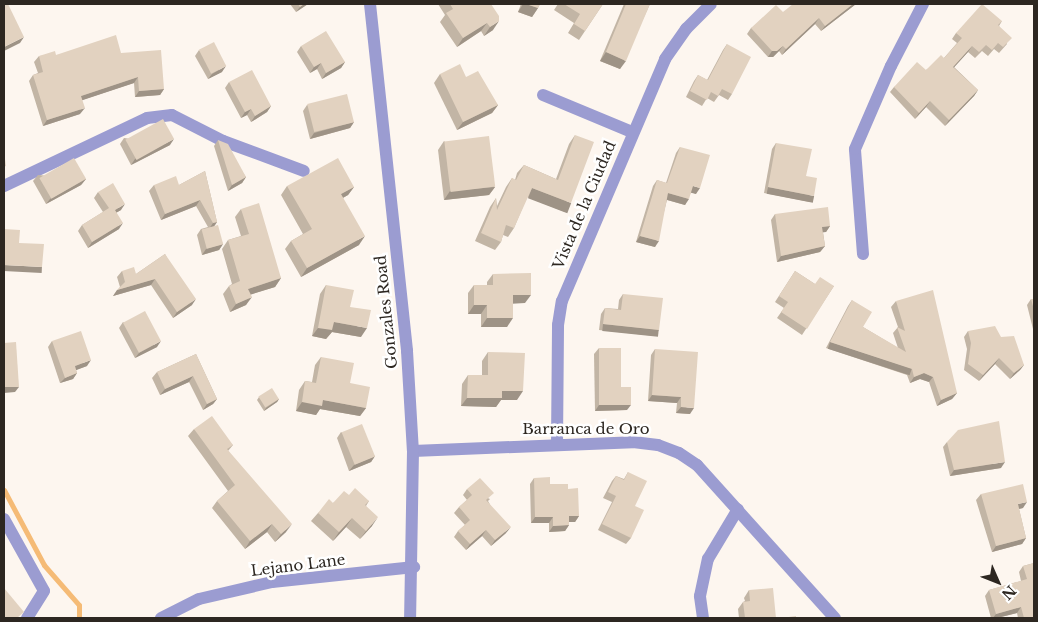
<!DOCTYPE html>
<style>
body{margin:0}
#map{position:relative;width:1038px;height:622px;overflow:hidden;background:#fdf6ef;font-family:"Libre Baskerville",serif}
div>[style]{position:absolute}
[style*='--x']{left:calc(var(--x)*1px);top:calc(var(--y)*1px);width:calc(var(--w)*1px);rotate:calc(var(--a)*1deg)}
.stream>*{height:5px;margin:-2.5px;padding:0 2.5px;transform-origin:2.5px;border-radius:2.5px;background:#f5bb76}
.minor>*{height:12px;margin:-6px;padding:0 6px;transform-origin:6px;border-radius:6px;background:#9b9cd1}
.tertiary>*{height:12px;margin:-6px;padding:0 6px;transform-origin:6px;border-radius:6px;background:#9b9cd1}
.wall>*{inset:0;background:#c2b5a5}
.shaded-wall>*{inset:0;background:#9e9386;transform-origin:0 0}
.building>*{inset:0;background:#e2d2c0;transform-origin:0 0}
span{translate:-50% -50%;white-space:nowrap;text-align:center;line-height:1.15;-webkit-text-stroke:5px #fff;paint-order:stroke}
.street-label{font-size:15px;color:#2d2721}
.frame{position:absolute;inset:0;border:5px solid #2d2721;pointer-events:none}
.north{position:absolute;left:973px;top:557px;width:50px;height:50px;-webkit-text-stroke:4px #fff;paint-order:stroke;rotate:134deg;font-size:14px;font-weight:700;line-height:20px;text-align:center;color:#2d2721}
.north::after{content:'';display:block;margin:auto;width:18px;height:22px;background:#2d2721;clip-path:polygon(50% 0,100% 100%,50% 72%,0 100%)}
</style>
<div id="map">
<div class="stream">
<div style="--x:4;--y:490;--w:85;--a:61.9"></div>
<div style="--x:44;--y:565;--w:53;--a:48.8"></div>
<div style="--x:79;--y:605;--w:13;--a:90"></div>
</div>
<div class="minor">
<div style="--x:543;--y:95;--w:96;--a:22.6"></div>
<div style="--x:4;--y:186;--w:158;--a:-25.4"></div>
<div style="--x:147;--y:118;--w:25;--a:-7"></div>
<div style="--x:172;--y:115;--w:57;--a:27"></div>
<div style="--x:223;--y:141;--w:86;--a:20.3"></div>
<div style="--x:863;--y:254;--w:105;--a:-94.4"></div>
<div style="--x:855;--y:149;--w:90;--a:-66.6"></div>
<div style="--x:891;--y:66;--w:70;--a:-62.7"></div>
<div style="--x:557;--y:443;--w:118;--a:-89.5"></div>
<div style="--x:558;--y:325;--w:24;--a:-81"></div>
<div style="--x:562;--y:301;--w:263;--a:-66.9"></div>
<div style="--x:665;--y:59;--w:37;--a:-55"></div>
<div style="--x:686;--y:29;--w:35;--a:-45"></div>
<div style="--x:413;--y:451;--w:220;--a:-2.3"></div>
<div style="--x:633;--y:442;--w:25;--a:7"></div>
<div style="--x:658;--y:445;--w:22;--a:21"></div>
<div style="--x:679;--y:453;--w:22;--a:34"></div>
<div style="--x:697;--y:465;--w:206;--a:48"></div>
<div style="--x:4;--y:519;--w:82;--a:60.9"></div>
<div style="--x:44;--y:591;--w:32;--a:122"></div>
<div style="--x:161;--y:618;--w:42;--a:-26.6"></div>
<div style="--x:199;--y:599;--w:75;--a:-13.1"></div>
<div style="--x:272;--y:582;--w:143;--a:-6"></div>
<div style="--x:703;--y:618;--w:22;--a:-98"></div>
<div style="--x:700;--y:596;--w:38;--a:-78"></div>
<div style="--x:708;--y:559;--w:58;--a:-59"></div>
</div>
<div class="tertiary">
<div style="--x:370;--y:4;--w:349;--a:83.9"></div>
<div style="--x:407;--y:351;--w:100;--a:86.6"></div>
<div style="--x:413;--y:451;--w:167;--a:91"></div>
</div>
<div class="wall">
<div style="clip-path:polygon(290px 4px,308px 4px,296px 12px)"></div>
<div style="clip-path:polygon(438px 4px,491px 4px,493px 30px,484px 36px,481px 31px,457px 47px,440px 22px,445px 15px)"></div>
<div style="clip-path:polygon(521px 4px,540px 4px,538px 8px,532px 17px,518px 12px)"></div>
<div style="clip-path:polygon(558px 4px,603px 4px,579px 40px,568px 33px,574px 23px,554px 10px)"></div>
<div style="clip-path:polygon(624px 4px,650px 4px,620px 69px,600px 61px)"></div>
<div style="clip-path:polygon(856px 4px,821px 31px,815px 24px,782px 55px,779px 51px,773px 57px,768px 57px,747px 34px,751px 28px,783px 12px)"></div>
<div style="clip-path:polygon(1002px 21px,999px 26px,1007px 44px,999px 53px,994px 49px,988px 56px,982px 51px,975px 58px,968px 52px,954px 67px,978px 90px,974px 96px,945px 126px,926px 107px,915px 119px,890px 92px,894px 87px,926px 70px,944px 58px,957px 43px,952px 39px,956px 33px)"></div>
<div style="clip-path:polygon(727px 44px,732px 94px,728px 100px,719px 95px,714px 102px,707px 98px,702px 106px,686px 97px,694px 81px,698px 75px,707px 80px,723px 50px)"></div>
<div style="clip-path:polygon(301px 46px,345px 62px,341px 68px,322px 79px,317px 69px,310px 73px,297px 52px)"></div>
<div style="clip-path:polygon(199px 50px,222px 72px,208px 79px,195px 56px)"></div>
<div style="clip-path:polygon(121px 53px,164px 89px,160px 95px,135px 97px,134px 83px,82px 100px,80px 114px,43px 126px,29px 81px,33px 75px,38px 73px,34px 62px,39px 56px,56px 55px)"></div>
<div style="clip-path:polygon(440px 74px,466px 77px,498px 105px,492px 113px,457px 130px,434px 83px)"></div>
<div style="clip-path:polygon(229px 82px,271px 106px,267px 112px,251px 122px,247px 115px,241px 118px,225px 88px)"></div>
<div style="clip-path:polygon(307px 105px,354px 122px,350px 128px,310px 139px,303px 111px)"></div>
<div style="clip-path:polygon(575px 135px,565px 212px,527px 197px,514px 228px,508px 237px,503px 235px,501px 242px,495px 250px,475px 241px,490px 207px,496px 198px,497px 206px,506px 187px,512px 178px,515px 180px,517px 173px,524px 165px,556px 179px,569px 144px)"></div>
<div style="clip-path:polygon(124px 138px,170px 145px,131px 165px,120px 144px)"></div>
<div style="clip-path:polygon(218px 140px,246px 177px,242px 183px,228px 191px,214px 146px)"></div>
<div style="clip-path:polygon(444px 141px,495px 187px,489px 195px,444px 200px,438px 150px)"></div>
<div style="clip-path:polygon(776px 143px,806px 176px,810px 202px,764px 193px,772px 149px)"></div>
<div style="clip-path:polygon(680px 147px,696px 194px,691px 192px,685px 205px,667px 200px,655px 247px,636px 242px,653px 186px,657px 180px,666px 183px,676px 153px)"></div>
<div style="clip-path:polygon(205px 171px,217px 222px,214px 226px,223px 244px,219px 250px,202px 255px,197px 235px,201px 229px,208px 227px,196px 206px,161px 220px,149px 191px,154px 185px,179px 185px)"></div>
<div style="clip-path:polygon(38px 175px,86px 179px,81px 185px,46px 204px,33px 181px)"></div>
<div style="clip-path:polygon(287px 186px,354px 187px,348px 195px,343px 198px,359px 245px,301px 277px,285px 249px,291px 241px,303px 234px,281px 195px)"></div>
<div style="clip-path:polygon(98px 192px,121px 210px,116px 213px,119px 229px,88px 248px,78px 231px,82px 225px,103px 212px,94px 198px)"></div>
<div style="clip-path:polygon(241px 209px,281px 278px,275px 287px,251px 294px,246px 305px,230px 312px,223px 294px,229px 286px,232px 284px,222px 249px,228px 240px,241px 236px,235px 217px)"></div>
<div style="clip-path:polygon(775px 214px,830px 226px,826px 232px,823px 232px,825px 246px,820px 252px,777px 262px,771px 220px)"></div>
<div style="clip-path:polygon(165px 254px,192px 305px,173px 318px,151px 285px,113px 296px,120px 287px,117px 277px,122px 271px,136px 274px)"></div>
<div style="clip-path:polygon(795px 271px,815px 284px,834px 286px,802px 335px,777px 318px,784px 308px,775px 302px)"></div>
<div style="clip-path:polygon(493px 274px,525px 303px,513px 303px,507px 327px,481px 327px,481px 314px,468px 314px,468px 293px,474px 285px,487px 285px,487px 282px)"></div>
<div style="clip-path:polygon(326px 285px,350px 307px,361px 337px,332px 332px,326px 339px,312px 336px,320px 294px)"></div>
<div style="clip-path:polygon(623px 294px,659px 330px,655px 336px,599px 330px,601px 314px,605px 308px,618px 309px,619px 300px)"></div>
<div style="clip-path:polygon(1031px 299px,1034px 299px,1034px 333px,1027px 305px)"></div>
<div style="clip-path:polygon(852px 300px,863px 327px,898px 348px,893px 333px,898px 327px,891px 307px,896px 301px,957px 393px,952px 399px,937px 406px,929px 382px,920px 379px,910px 383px,907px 375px,826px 348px,848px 306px)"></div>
<div style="clip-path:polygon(123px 322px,157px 347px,135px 358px,119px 328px)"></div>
<div style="clip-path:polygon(968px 331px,1001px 337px,1024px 365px,1020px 370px,1010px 379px,995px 364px,979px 381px,964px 370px,967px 349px,964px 337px)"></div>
<div style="clip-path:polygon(52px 341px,87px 366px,76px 370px,77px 373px,73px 379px,60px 383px,48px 347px)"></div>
<div style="clip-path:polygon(599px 348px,621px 387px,627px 410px,595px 411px,594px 354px)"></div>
<div style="clip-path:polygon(655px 349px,690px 414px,676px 413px,677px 403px,648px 401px,651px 355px)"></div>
<div style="clip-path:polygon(488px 352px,517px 400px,501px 400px,496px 407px,461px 406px,462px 384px,468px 375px,482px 375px,482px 361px)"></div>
<div style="clip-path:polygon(196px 354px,217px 399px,213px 404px,203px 410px,189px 382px,160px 395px,152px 378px,157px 372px)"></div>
<div style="clip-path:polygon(321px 357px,350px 383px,366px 408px,360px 416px,320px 409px,316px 415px,296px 411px,299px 390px,305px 381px,312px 382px,315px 365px)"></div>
<div style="clip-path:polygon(259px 397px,279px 399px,277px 402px,264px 411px,257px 400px)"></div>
<div style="clip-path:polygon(194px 429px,233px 445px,228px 451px,286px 532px,275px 542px,267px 532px,245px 549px,212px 508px,217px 501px,228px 491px,188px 436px)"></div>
<div style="clip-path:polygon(341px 432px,375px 456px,371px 462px,349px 471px,337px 438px)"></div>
<div style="clip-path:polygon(947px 442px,1001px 468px,950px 476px,943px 447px)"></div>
<div style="clip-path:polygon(628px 472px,635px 506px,631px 538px,626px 544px,598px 530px,612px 502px,603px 498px,612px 481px,616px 476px,624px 479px)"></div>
<div style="clip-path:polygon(534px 478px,550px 484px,568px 489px,579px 516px,575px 522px,569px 522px,569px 525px,565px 531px,549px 532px,549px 523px,531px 523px,530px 484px)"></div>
<div style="clip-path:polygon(467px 489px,490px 499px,488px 501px,506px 533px,491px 546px,482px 536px,466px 550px,454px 537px,458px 531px,465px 525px,454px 513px,459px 507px,467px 500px,463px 495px)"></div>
<div style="clip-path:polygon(981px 494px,1023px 508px,1019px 509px,1026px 538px,1022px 544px,992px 552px,976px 500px)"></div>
<div style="clip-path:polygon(349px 495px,369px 501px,366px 506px,372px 526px,360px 539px,346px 527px,333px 541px,311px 521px,318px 513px,333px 503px)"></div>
<div style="clip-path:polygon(1034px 563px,1034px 618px,1018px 618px,1017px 613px,997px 618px,991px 618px,985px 596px,989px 590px,1021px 581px,1019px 572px,1023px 566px)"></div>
<div style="clip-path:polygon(749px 590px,776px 618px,739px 618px,738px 609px,743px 602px,745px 601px,744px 598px)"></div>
</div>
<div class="shaded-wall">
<div style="clip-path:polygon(304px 4px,308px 4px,296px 12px,300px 7px)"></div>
<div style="clip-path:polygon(523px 4px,526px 4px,538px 8px,532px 17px,518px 12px)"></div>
<div style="clip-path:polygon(853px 4px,856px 4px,821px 31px,825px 26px)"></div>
<div style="clip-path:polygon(819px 18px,815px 24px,782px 55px,786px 49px)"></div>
<div style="clip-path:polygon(499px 21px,493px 30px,484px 36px,490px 27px)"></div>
<div style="clip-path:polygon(487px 23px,481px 31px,457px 47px,463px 38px)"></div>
<div style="clip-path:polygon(24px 37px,20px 43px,4px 51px,4px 47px)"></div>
<div style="clip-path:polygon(783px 46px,779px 51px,773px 57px,768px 57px,772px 51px)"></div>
<div style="clip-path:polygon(972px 46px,968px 52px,949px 73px,953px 67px)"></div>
<div style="clip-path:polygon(606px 52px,626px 61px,620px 69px,600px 61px)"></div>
<div style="clip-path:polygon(345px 62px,341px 68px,322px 79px,326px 73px)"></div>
<div style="clip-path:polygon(321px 63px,317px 69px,310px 73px,314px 67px)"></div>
<div style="clip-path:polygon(226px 66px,222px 72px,208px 79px,212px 74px)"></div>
<div style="clip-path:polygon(138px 77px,134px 83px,77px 102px,81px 96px)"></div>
<div style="clip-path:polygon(164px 89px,160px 95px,135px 97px,139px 91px)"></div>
<div style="clip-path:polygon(978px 90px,974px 96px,945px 126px,949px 120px)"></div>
<div style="clip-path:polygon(930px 101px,926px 107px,915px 119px,919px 113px)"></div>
<div style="clip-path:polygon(498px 105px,492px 113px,457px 130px,463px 122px)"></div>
<div style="clip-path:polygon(271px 106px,267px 112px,251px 122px,255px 116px)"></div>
<div style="clip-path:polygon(85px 108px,80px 114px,43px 126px,47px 120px)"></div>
<div style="clip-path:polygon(251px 109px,247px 115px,241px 118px,245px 112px)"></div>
<div style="clip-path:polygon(354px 122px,350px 128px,310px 139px,314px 133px)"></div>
<div style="clip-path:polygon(174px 139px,170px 145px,131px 165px,135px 159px)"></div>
<div style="clip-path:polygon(246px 177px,242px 183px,228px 191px,232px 185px)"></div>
<div style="clip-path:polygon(86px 179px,81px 185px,46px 204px,50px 199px)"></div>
<div style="clip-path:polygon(693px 186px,700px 188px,696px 194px,688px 192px)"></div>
<div style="clip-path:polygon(354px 187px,348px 195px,335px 202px,341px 194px)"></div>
<div style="clip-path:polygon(495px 187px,489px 195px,444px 200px,450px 191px)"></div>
<div style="left:768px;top:187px;width:47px;height:7px;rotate:11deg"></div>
<div style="left:532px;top:188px;width:42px;height:11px;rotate:21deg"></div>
<div style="clip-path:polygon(668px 193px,689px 199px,685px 205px,664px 199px)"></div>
<div style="clip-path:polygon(200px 200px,196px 206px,161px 220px,165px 214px)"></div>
<div style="clip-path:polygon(125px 204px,121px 210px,110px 216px,115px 210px)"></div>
<div style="clip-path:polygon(217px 222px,213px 228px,209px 229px,213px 223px)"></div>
<div style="clip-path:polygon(123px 223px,119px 229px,88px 248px,92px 242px)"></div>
<div style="clip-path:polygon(830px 226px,826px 232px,818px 233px,822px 227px)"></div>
<div style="clip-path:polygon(365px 236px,359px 245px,301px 277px,307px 268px)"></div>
<div style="clip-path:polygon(640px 236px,659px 241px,655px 247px,636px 242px)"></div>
<div style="clip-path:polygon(223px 244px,219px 250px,202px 255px,206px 249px)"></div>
<div style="clip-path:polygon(825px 246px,820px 252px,777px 262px,781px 256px)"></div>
<div style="left:4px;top:265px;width:38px;height:6px;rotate:3deg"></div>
<div style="clip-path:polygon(281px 278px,275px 287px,243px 297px,248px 289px)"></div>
<div style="clip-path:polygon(155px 279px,151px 285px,113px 296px,117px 290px)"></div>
<div style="clip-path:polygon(513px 295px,531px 295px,525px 303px,507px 304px)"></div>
<div style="clip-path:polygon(252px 297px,246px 305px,230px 312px,236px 304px)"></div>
<div style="clip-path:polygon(196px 299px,192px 305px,173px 318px,177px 312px)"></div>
<div style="clip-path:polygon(474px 305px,487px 305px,481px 314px,468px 314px)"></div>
<div style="clip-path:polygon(487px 318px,513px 318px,507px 327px,481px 327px)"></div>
<div style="clip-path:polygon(334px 322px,367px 328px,361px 337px,332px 332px,326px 339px,312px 336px,318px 328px)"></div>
<div style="left:603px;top:324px;width:56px;height:7px;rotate:6deg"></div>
<div style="clip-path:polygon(161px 341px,157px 347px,135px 358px,139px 353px)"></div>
<div style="left:830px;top:342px;width:86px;height:7px;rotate:18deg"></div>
<div style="clip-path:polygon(999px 358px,995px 364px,979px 381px,983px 375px)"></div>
<div style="clip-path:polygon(91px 360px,87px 366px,71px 372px,75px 366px)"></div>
<div style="clip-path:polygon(1024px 365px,1020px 370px,1010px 379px,1014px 373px)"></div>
<div style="clip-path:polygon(77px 373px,73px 379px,60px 383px,65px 378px)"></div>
<div style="clip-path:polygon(924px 373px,933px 377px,929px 382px,920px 379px,910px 383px,914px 377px)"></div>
<div style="clip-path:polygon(193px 376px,189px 382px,160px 395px,165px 389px)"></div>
<div style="clip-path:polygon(4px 387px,19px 387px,15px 392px,4px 393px)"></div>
<div style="clip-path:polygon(502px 391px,523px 391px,517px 400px,501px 400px,496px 407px,461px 406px,467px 398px)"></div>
<div style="clip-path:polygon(957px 393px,952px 399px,937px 406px,941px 400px)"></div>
<div style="clip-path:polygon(652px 395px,681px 397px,677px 403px,648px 401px)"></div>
<div style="clip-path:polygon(217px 399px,213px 404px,203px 410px,207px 404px)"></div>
<div style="clip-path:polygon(279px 399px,277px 402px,264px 411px,266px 408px)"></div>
<div style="clip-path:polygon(323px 400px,366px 408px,360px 416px,320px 409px,316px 415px,296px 411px,302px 402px)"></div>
<div style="clip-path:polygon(599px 405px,631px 405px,627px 410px,595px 411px)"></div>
<div style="clip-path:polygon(681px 407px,694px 408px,690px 414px,676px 413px)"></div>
<div style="clip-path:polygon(375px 456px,371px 462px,349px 471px,354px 465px)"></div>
<div style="clip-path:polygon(1005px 462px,1001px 468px,950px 476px,954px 470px)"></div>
<div style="clip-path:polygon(1027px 502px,1023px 508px,1014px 510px,1018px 504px)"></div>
<div style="clip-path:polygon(569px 516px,579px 516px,575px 522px,564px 522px)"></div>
<div style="clip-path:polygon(378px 517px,372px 526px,360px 539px,366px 531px)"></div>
<div style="clip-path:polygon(535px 517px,553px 517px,549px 523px,531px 523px)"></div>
<div style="clip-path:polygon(352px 518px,346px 527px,333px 541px,339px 532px)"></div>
<div style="clip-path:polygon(272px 524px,267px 532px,245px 549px,250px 541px)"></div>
<div style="clip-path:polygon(292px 524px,286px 532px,275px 542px,281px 534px)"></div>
<div style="clip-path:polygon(569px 525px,565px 531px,549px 532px,553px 526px)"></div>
<div style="clip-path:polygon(511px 527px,506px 533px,491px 546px,495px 540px)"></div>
<div style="clip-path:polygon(486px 530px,482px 536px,466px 550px,470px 544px)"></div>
<div style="clip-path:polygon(1026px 538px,1022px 544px,992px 552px,996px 546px)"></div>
<div style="clip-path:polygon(1021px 607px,1017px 613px,997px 618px,993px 618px,996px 614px)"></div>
</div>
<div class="building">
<div style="clip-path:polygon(6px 4px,8px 4px,24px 37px,4px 47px,4px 5px)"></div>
<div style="clip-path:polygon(298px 4px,304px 4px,300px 7px)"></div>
<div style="clip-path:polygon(450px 4px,491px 4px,499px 16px,499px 21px,490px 27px,487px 23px,463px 38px,446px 13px,453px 9px)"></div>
<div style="clip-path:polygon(526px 4px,540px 4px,538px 8px)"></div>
<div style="clip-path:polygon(564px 4px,603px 4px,585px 31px,574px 24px,580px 14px)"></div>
<div style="clip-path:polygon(626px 4px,650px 4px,626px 61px,606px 52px)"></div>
<div style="clip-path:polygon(793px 4px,853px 4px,825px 26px,819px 18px,786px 49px,783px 46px,777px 51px,772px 51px,751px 28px,776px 5px,783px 12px)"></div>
<div style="clip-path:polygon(982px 4px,1002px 21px,998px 25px,1012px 38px,1003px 47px,998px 43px,992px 50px,986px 45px,979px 52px,972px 46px,953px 67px,978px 90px,949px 120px,930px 101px,919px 113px,894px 87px,917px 62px,926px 70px,941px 55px,944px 58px,962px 38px,956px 33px)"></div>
<div style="clip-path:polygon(326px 31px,345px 62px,326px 73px,321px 63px,314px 67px,301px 46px)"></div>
<div style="clip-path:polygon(116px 35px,121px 53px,161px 50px,164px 89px,139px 91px,138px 77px,81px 96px,85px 108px,47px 120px,33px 75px,43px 72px,39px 56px,55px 51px,56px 55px)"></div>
<div style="left:214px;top:42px;width:27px;height:17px;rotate:63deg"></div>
<div style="clip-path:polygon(727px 44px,751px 57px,732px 94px,722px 89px,718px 96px,711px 92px,707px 100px,690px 91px,698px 75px,708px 80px)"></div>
<div style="clip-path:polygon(460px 64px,466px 77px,478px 71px,498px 105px,463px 122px,440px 74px)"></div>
<div style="clip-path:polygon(252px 70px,271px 106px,255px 116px,251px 109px,245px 112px,229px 82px)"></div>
<div style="left:347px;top:94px;width:29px;height:41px;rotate:76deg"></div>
<div style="left:163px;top:119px;width:23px;height:43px;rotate:61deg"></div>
<div style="clip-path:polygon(575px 135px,594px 142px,571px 203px,532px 188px,514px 228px,506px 225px,501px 242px,481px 233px,496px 198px,497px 210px,512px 178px,516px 180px,524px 165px,558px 180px)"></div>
<div style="left:489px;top:136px;width:51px;height:45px;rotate:83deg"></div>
<div style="clip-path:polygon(218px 140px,228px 144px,246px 177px,232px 185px)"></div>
<div style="clip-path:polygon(776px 143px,812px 149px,806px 176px,817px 178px,814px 196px,768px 187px)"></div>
<div style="clip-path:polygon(680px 147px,710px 155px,700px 188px,693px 186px,689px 199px,668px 193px,659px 241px,640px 236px,657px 180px,667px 183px)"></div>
<div style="clip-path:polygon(4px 152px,6px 166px,4px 167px)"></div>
<div style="left:74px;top:158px;width:24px;height:40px;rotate:60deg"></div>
<div style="clip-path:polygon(338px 158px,354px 187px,341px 194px,365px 236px,307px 268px,291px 241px,312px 229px,287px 186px)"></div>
<div style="clip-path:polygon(205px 171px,217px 222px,213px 223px,200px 200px,165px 214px,154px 185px,176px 176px,179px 185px)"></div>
<div style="clip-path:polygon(113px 183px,125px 204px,115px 210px,123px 223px,92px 242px,82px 225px,109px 208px,98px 192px)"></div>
<div style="clip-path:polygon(259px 203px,281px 278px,248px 289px,252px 297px,236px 304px,229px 286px,240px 281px,228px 240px,249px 234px,241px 209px)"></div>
<div style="clip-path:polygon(828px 207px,830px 226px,822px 227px,825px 246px,781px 256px,775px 214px)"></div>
<div style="left:218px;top:225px;width:20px;height:17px;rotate:75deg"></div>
<div style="clip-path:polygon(4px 229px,20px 230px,19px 243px,44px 244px,42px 267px,4px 265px)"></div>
<div style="clip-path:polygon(165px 254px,196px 299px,177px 312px,155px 279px,117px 290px,125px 282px,122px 271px,134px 267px,136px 274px)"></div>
<div style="clip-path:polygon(795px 271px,815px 284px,820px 277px,834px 286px,807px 329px,781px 312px,788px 302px,779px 296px)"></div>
<div style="clip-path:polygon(531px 273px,531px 295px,513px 295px,513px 318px,487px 318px,487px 305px,474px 305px,474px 285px,493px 285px,493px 274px)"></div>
<div style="clip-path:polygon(326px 285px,354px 290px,350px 307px,371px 310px,367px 328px,334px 322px,332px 330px,318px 328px)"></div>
<div style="clip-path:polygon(933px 290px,957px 393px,941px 400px,933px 377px,924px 373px,914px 377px,912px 369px,830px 342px,852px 300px,872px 312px,863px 327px,906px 352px,897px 327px,905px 331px,896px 301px)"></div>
<div style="clip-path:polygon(623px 294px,663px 298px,659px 330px,603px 324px,605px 308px,621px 310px)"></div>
<div style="clip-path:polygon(1031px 299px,1034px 299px,1034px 310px)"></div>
<div style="left:145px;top:311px;width:34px;height:25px;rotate:62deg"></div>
<div style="clip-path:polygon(995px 326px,1001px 337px,1014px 336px,1024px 365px,1014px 373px,999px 358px,983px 375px,968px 364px,971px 343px,968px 331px)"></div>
<div style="clip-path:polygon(81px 331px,91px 360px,75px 366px,77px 373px,65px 378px,52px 341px)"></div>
<div style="clip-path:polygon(16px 342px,19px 387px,4px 387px,4px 343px)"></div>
<div style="clip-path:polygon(599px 348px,621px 348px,621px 387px,631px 387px,631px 405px,599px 405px)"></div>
<div style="clip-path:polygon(655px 349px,698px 352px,694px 408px,681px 407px,681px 397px,652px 395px)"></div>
<div style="clip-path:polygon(488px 352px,525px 353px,523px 391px,502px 391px,502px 398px,467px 398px,468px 375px,488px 375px)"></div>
<div style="clip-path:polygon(196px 354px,217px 399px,207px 404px,193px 376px,165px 389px,157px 372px)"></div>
<div style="clip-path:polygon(321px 357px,354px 363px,350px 383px,370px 387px,366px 408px,323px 400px,322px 406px,302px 402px,305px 381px,316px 383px)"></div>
<div style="left:272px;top:388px;width:13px;height:16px;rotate:58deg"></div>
<div style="clip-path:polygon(212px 416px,233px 445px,227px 449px,292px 524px,281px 534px,272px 524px,250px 541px,217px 501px,235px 485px,194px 429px)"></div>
<div style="clip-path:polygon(999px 421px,1005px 462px,954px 470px,947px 442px,958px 430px)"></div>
<div style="left:362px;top:424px;width:35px;height:22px;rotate:68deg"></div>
<div style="clip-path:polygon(628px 472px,647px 481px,635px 506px,644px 510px,631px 538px,602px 524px,616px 496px,608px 492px,616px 476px,624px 480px)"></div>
<div style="clip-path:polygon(550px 477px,550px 484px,568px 484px,568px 489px,578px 488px,579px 516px,569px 516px,569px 525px,553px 526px,553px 517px,535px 517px,534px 478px)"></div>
<div style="clip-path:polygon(480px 478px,494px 493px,486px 500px,511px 527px,495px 540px,486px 530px,470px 544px,458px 531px,470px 520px,459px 507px,472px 495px,467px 489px)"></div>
<div style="clip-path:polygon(1023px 484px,1027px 502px,1018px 504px,1026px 538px,996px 546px,981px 494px)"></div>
<div style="clip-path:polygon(355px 488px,369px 501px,365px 505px,378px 517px,366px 531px,352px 518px,339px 532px,318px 513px,329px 499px,333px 503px,344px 491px,349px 495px)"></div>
<div style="clip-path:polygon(1034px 563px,1034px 618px,1024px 618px,1021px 607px,996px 614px,989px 590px,1027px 579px,1023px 566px)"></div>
<div style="clip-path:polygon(4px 588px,24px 612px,17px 618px,4px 618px)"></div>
<div style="clip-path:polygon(773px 588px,776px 618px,745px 618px,743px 602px,750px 601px,749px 590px)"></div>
<div style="clip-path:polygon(796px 616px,796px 618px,781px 618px)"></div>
</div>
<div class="street-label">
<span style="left:584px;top:205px;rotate:-67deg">Vista de la Ciudad</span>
<span style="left:386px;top:312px;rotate:-96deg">Gonzales Road</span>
<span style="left:586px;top:429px">Barranca de Oro</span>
<span style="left:298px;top:565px;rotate:-7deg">Lejano Lane</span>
</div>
<div class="frame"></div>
<div class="north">N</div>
</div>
